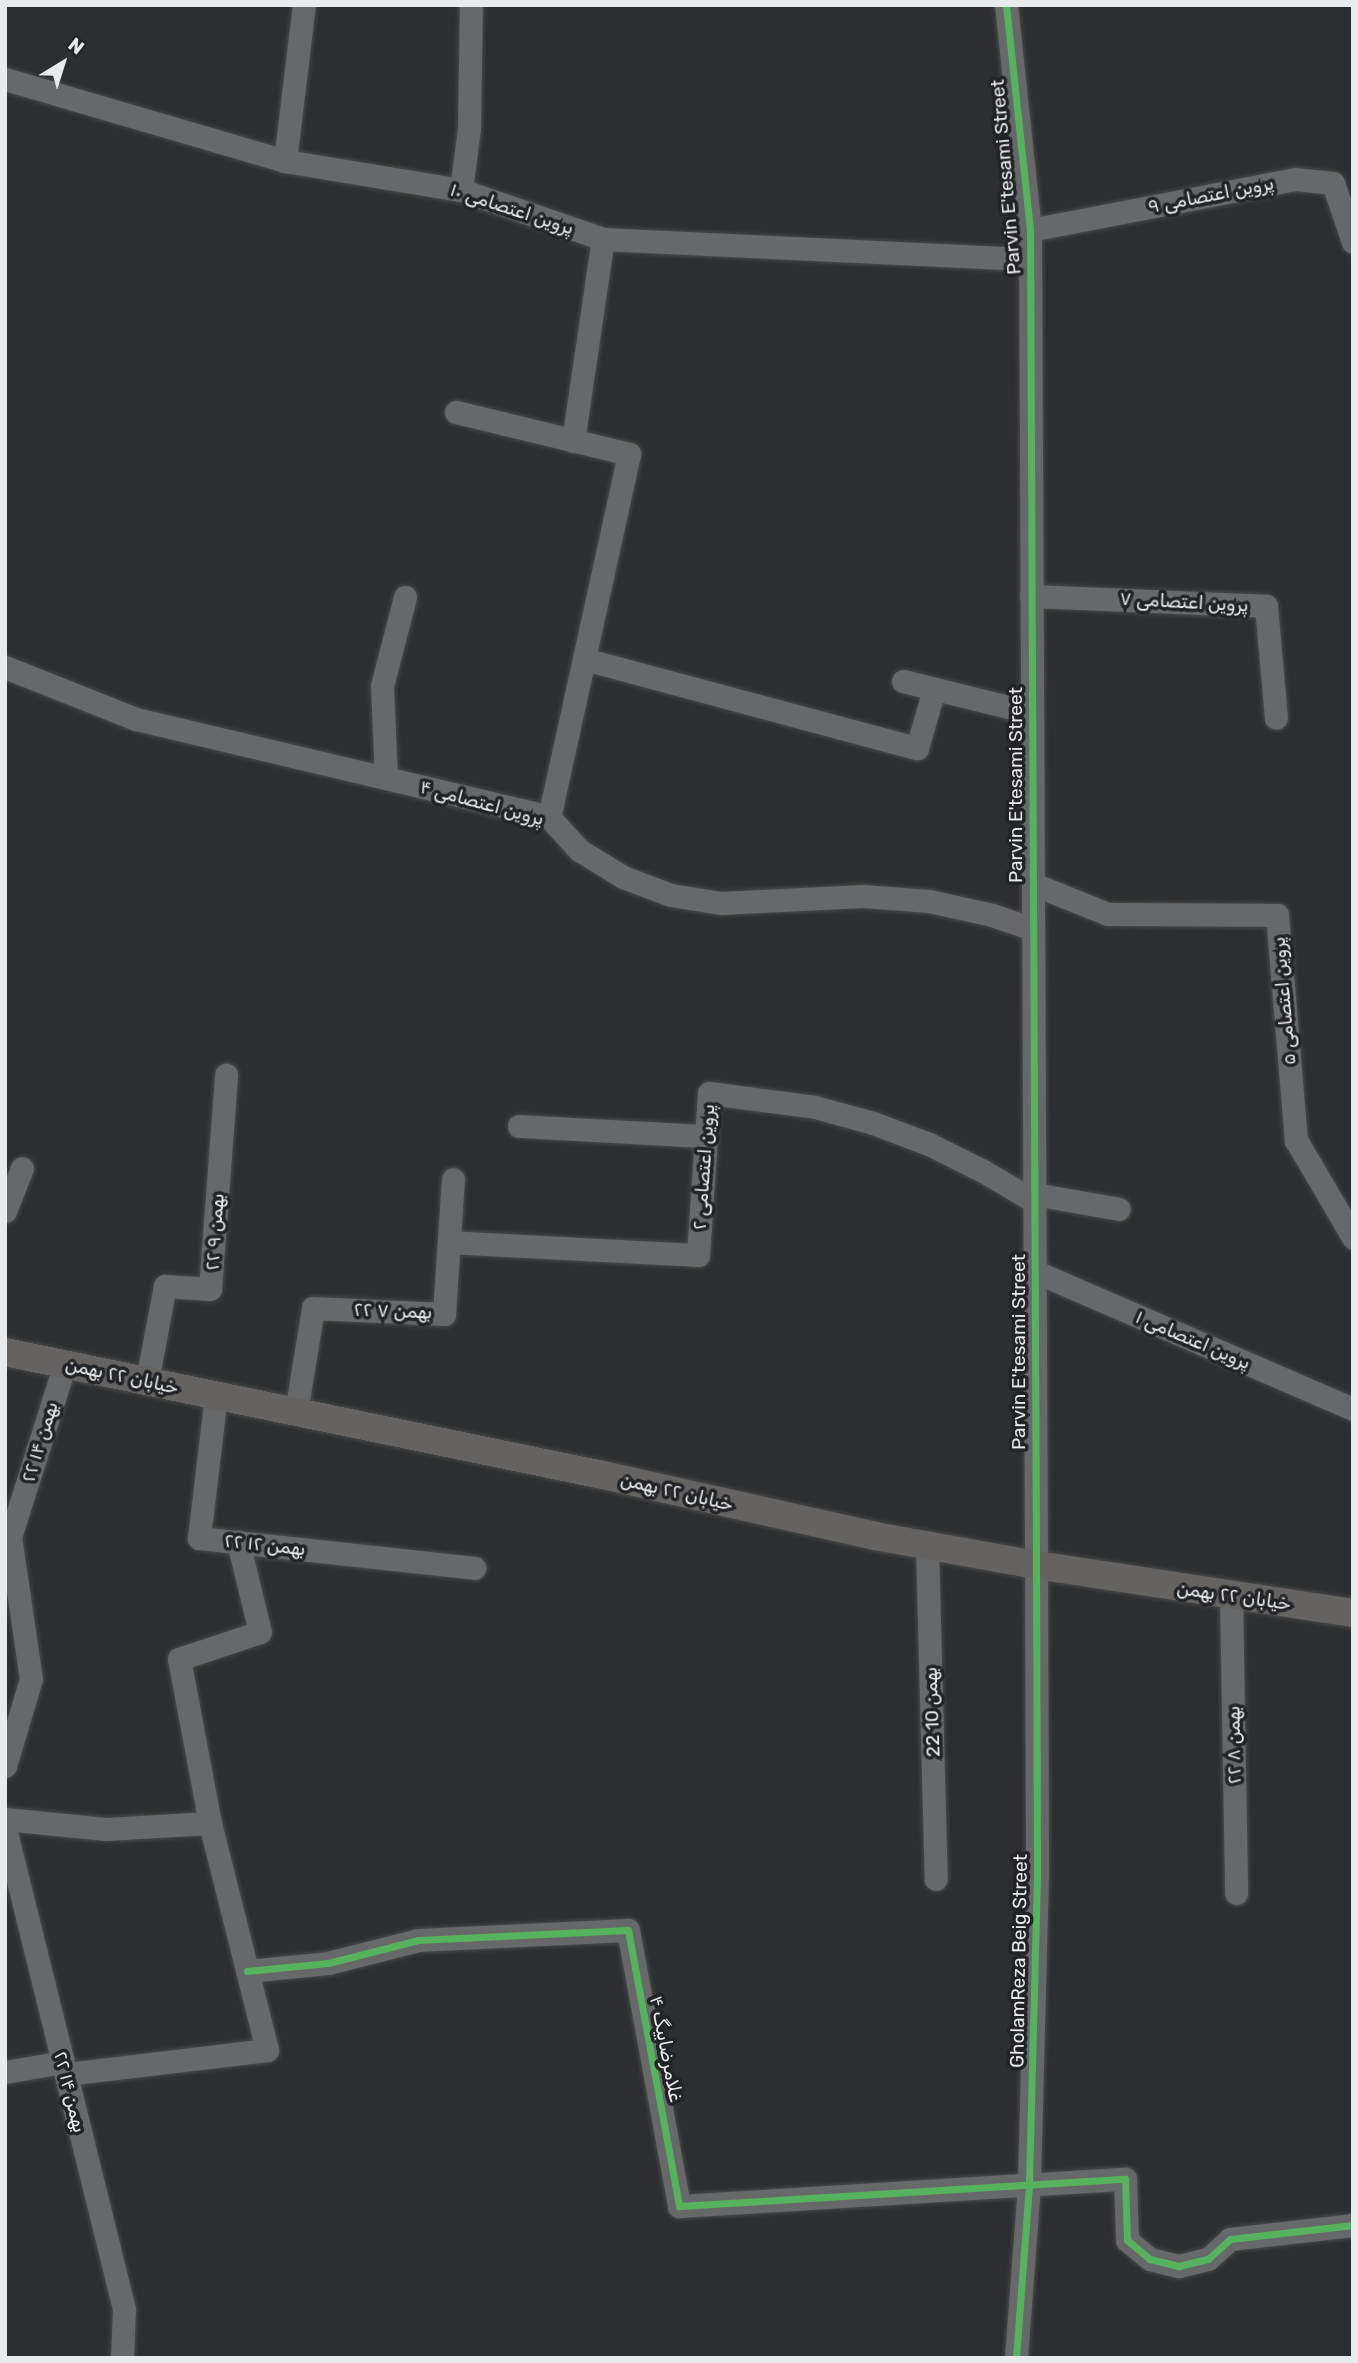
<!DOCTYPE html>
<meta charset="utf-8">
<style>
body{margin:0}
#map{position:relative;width:1358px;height:2363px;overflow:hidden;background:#2d2e2f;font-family:Rubik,Vazirmatn,sans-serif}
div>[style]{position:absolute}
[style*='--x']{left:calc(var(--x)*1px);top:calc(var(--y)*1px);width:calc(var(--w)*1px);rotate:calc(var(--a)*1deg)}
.roads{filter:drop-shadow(0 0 2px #48494a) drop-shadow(0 0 2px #48494a)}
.minor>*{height:23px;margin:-11.5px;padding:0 11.5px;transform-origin:11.5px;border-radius:11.5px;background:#676869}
.major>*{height:28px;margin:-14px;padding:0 14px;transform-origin:14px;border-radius:14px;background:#656361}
.cycleway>*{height:7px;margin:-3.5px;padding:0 3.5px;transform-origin:3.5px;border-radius:3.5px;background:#56b35d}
span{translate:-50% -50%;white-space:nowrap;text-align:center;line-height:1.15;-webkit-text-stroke:7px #222326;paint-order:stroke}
.street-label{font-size:19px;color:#e9eaec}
.frame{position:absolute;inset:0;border:7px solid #e9eaec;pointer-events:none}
.north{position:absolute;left:28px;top:28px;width:70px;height:70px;-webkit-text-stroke:5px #222326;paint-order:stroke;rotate:38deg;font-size:19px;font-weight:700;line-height:28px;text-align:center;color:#e9eaec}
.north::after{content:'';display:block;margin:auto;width:24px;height:32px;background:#e9eaec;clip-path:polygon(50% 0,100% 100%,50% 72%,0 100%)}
</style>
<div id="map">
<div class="roads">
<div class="minor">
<div style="--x:1006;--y:5;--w:226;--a:83.9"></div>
<div style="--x:1030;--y:230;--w:1335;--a:89.74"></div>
<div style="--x:1036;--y:1565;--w:311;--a:89.8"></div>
<div style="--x:1037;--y:1876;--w:309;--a:91.5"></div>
<div style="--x:1029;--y:2185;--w:173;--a:94.3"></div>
<div style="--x:5;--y:79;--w:292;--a:16.3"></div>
<div style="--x:285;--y:161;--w:178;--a:9.4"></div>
<div style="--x:461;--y:190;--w:150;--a:19"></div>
<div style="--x:603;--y:239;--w:427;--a:2.7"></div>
<div style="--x:285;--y:161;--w:157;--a:-83.1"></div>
<div style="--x:461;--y:190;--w:63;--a:-82.6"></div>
<div style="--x:469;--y:128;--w:123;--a:-89.1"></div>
<div style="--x:1030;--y:230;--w:270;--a:-10.9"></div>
<div style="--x:1295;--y:179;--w:38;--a:6"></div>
<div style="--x:1333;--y:183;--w:62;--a:71.3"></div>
<div style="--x:456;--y:412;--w:178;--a:13.6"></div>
<div style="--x:629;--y:454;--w:372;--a:102.4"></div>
<div style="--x:573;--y:441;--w:204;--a:-81.6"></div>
<div style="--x:1031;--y:596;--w:235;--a:2.4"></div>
<div style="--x:1266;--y:606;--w:112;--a:84.9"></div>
<div style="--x:584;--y:659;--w:345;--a:15"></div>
<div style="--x:917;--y:748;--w:61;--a:-73.9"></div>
<div style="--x:5;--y:667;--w:141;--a:21.7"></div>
<div style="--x:136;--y:719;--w:424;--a:13.3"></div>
<div style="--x:549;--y:817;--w:45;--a:47.7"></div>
<div style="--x:579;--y:850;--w:52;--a:31.5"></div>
<div style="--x:623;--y:877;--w:51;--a:20.6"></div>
<div style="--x:671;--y:895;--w:51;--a:9.1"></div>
<div style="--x:721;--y:903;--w:142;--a:-2.8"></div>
<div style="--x:863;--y:896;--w:66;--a:4.3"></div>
<div style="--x:929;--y:901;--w:65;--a:12.5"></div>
<div style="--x:992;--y:915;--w:43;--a:18.9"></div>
<div style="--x:903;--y:681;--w:133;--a:13.9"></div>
<div style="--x:386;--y:778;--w:92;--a:-92.5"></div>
<div style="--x:382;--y:686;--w:92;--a:-75.5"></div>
<div style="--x:1033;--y:884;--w:81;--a:21.8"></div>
<div style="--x:1108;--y:914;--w:169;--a:0.3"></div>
<div style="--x:1277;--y:915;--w:226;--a:85.2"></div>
<div style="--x:1296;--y:1140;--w:113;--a:59.6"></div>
<div style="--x:519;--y:1126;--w:187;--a:3.1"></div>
<div style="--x:1034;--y:1194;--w:86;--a:10"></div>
<div style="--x:5;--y:1211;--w:46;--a:-68.4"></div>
<div style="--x:449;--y:1242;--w:249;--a:3"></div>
<div style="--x:698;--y:1255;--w:162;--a:-86.1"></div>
<div style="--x:709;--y:1093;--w:107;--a:7.5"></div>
<div style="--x:815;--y:1107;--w:60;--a:15.4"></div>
<div style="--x:873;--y:1123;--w:60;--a:20.6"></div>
<div style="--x:929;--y:1144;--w:60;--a:26.6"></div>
<div style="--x:983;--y:1171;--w:59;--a:30.5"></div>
<div style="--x:1034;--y:1271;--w:348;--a:23.4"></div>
<div style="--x:147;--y:1381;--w:97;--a:-79.3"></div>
<div style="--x:165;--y:1286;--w:45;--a:3.8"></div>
<div style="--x:210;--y:1289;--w:215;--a:-85.7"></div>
<div style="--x:216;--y:1395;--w:144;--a:96.8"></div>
<div style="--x:199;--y:1538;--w:277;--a:6.2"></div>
<div style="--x:296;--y:1412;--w:105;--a:-80.7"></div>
<div style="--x:313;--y:1308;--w:131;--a:2.6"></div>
<div style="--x:444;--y:1314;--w:135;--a:-86.2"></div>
<div style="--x:927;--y:1545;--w:334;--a:88.5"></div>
<div style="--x:1231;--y:1596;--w:297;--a:89"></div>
<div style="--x:5;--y:1766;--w:91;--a:-73.4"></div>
<div style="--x:31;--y:1679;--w:144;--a:-98.4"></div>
<div style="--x:10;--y:1537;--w:182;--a:-72.4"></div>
<div style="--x:5;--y:1819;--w:101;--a:5.7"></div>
<div style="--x:106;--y:1829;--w:104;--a:-3.3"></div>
<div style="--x:5;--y:1828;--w:496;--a:76.1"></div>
<div style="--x:124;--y:2310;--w:48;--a:92.4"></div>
<div style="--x:247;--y:1971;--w:81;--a:-5.6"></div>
<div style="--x:328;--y:1963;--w:93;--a:-14.3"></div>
<div style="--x:418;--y:1940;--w:210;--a:-2.7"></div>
<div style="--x:628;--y:1930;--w:281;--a:79.5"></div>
<div style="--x:679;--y:2206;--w:447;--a:-3.5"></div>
<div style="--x:1125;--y:2179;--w:61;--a:88.1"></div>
<div style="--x:1127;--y:2240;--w:30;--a:40"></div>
<div style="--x:1150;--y:2259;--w:30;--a:14"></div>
<div style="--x:1179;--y:2266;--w:30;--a:-14"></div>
<div style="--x:1208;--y:2259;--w:30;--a:-42"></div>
<div style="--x:1230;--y:2239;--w:124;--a:-6.5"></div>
<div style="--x:5;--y:2072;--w:59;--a:-9.8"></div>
<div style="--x:66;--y:2074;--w:202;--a:-6.8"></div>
<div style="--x:267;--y:2050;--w:234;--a:-104.1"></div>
<div style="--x:210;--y:1823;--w:167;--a:-100.7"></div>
<div style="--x:179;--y:1659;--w:85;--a:-18.4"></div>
<div style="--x:260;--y:1632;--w:93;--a:-103.7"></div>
</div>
<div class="major">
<div style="--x:5;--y:1352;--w:605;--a:11.63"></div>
<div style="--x:598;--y:1474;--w:284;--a:12.6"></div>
<div style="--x:875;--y:1536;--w:164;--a:10.2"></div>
<div style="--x:1036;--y:1565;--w:321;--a:8.6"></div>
</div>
</div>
<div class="cycleway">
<div style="--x:1006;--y:5;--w:226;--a:83.9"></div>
<div style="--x:1030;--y:230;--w:1335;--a:89.74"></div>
<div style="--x:1036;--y:1565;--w:311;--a:89.8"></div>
<div style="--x:1037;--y:1876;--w:309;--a:91.5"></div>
<div style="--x:1029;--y:2185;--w:173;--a:94.3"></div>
<div style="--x:247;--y:1971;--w:81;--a:-5.6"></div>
<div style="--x:328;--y:1963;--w:93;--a:-14.3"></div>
<div style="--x:418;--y:1940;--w:210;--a:-2.7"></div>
<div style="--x:628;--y:1930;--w:281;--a:79.5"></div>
<div style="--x:679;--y:2206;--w:447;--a:-3.5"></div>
<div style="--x:1125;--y:2179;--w:61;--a:88.1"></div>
<div style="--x:1127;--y:2240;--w:30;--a:40"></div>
<div style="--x:1150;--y:2259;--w:30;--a:14"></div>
<div style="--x:1179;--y:2266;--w:30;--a:-14"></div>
<div style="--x:1208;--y:2259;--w:30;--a:-42"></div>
<div style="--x:1230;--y:2239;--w:124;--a:-6.5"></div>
</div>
<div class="street-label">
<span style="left:1006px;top:177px;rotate:-95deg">Parvin E'tesami Street</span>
<span style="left:1211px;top:195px;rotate:-11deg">پروین اعتصامی ۹</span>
<span style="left:512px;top:209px;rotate:18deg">پروین اعتصامی ۱۰</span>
<span style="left:1184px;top:602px;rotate:3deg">پروین اعتصامی ۷</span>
<span style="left:1016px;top:785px;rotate:-90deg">Parvin E'tesami Street</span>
<span style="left:482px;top:803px;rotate:15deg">پروین اعتصامی ۴</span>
<span style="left:1284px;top:1001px;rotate:-95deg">پروین اعتصامی ۵</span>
<span style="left:704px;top:1167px;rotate:-86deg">پروین اعتصامی ۲</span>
<span style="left:215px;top:1232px;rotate:-86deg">۲۲ بهمن ۹</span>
<span style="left:393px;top:1311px;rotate:2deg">۲۲ بهمن ۷</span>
<span style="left:1193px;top:1340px;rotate:23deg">پروین اعتصامی ۱</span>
<span style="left:1019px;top:1352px;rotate:-90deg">Parvin E'tesami Street</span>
<span style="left:122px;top:1376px;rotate:12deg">خیابان ۲۲ بهمن</span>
<span style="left:40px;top:1442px;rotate:-73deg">۲۲ بهمن ۱۴</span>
<span style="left:677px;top:1492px;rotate:13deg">خیابان ۲۲ بهمن</span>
<span style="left:265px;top:1545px;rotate:6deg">۲۲ بهمن ۱۲</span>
<span style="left:1234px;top:1596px;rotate:8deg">خیابان ۲۲ بهمن</span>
<span style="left:932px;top:1712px;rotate:-92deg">22 بهمن 10</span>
<span style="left:1234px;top:1745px;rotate:-91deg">۲۲ بهمن ۸</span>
<span style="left:1019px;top:1961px;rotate:-89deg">GholamReza Beig Street</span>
<span style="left:666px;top:2049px;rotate:79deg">غلامرضابیگ ۴</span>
<span style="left:70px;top:2092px;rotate:76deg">۲۲ بهمن ۱۴</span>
</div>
<div class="frame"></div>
<div class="north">N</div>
</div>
